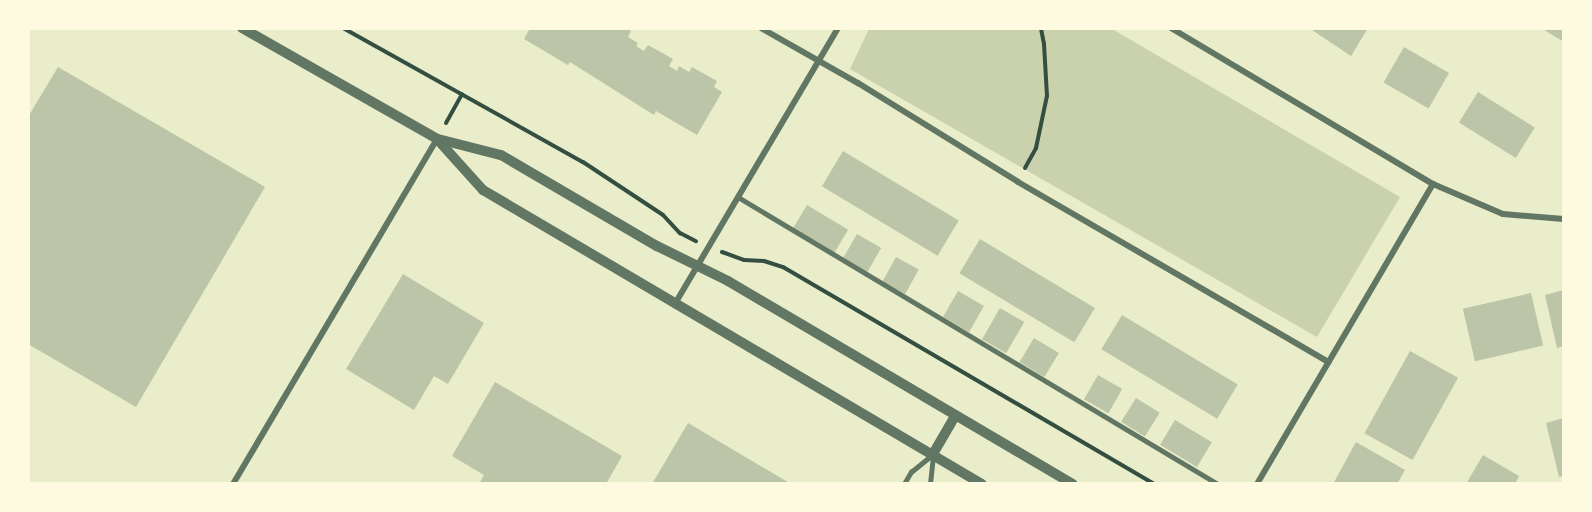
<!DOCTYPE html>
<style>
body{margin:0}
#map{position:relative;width:1592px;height:512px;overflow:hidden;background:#e9edc9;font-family:"DejaVu Sans",sans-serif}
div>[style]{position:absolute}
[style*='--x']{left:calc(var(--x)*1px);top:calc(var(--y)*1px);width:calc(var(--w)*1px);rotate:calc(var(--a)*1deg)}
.green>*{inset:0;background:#cad2ad}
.building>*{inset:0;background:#bcc5a7;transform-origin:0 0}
.path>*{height:4px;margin:-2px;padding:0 2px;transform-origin:2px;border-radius:2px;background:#344e41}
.service>*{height:4.5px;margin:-2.25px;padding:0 2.25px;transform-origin:2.25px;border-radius:2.25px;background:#617663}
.minor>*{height:6px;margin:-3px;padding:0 3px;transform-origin:3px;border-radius:3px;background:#617663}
.tertiary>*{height:10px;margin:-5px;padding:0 5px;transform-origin:5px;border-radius:5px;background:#617663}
span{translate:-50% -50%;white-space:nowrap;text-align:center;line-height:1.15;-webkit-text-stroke:4.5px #fefae0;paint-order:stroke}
.frame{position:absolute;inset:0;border:30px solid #fefae0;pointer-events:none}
</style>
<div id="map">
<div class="green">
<div style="clip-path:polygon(869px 29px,1112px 29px,1400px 197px,1317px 337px,850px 69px)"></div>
</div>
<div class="building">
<div style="clip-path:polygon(530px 28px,626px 28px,631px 31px,628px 37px,638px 43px,636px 46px,644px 51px,648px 45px,673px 59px,669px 66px,677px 71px,679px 66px,689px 72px,692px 67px,717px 81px,714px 87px,722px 92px,697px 135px,656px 111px,654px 115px,570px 62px,568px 65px,524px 39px)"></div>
<div style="clip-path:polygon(1309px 28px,1368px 28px,1351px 56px)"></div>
<div style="clip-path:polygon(1541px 28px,1564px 28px,1564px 42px)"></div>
<div style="left:1404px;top:47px;width:52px;height:41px;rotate:30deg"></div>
<div style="clip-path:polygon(58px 67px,265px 187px,136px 407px,28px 344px,28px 117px)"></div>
<div style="left:1478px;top:92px;width:67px;height:36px;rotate:32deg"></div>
<div style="left:843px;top:151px;width:135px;height:41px;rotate:31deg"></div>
<div style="left:807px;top:205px;width:48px;height:28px;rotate:31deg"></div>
<div style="left:857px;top:234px;width:28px;height:28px;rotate:30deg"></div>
<div style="left:980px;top:239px;width:134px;height:40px;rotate:31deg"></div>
<div style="left:896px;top:257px;width:26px;height:28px;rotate:29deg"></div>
<div style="clip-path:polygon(403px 274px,484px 323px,448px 384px,434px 376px,414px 410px,346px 369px)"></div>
<div style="clip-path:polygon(1564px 290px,1564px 346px,1557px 348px,1545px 295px)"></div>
<div style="left:958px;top:291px;width:30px;height:30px;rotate:30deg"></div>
<div style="left:1531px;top:293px;width:54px;height:70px;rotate:77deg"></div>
<div style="left:1000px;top:308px;width:28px;height:36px;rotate:30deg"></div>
<div style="left:1122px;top:315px;width:135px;height:40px;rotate:31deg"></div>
<div style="left:1034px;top:338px;width:29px;height:28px;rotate:31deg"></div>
<div style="left:1410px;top:351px;width:55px;height:94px;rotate:29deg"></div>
<div style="left:1098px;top:375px;width:28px;height:28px;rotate:30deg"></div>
<div style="clip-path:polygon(495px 382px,622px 456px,606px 484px,479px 484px,484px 475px,452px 456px)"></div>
<div style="left:1136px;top:398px;width:28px;height:28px;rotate:32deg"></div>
<div style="clip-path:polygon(1564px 418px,1564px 476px,1559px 477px,1546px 423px)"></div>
<div style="left:1175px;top:420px;width:43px;height:29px;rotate:31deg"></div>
<div style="clip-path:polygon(688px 423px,791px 484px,652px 484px)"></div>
<div style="clip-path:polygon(1356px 442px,1405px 470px,1397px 484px,1333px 484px)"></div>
<div style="clip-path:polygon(1483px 455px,1519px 476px,1515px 484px,1466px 484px)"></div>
</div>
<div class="path">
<div style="--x:343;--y:28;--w:275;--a:29.2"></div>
<div style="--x:583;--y:162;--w:96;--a:33.5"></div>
<div style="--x:663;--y:215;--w:25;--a:47"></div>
<div style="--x:680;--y:233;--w:18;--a:27"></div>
<div style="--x:446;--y:123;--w:33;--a:-61"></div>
<div style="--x:1025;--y:168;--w:23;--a:-61"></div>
<div style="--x:1036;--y:148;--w:53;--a:-78.1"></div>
<div style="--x:1047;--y:96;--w:52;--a:-93.3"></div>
<div style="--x:1044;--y:44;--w:16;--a:-101"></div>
<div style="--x:722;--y:252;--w:23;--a:20"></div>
<div style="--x:744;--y:260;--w:20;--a:3"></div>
<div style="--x:764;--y:261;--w:20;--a:18"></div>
<div style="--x:783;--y:267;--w:430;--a:30.3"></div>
</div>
<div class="service">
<div style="--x:738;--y:197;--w:559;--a:30.88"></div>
<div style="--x:904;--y:484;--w:14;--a:-60"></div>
<div style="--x:911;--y:472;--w:26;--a:-39"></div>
<div style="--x:930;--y:484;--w:28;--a:-84"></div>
</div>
<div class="minor">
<div style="--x:761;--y:28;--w:112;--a:29.6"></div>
<div style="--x:858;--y:83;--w:188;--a:31.7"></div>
<div style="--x:1018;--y:182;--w:359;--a:30.1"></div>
<div style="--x:1171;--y:28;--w:305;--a:30.8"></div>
<div style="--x:1433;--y:184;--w:76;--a:23.2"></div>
<div style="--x:1503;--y:214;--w:61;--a:4.7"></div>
<div style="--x:676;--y:302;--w:318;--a:-59.4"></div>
<div style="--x:233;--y:484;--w:401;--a:-59.4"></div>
<div style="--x:1257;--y:484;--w:348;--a:-59.6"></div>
</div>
<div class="tertiary">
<div style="--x:242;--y:28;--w:224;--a:29.6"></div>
<div style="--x:437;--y:139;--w:69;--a:48"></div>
<div style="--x:483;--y:190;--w:579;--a:30.51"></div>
<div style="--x:438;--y:139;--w:65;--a:14.3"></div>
<div style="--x:501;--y:155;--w:181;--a:30.3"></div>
<div style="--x:657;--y:246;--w:79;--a:26.2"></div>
<div style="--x:728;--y:281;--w:400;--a:30.5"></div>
<div style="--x:933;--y:454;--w:44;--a:-59.9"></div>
</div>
<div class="frame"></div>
</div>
